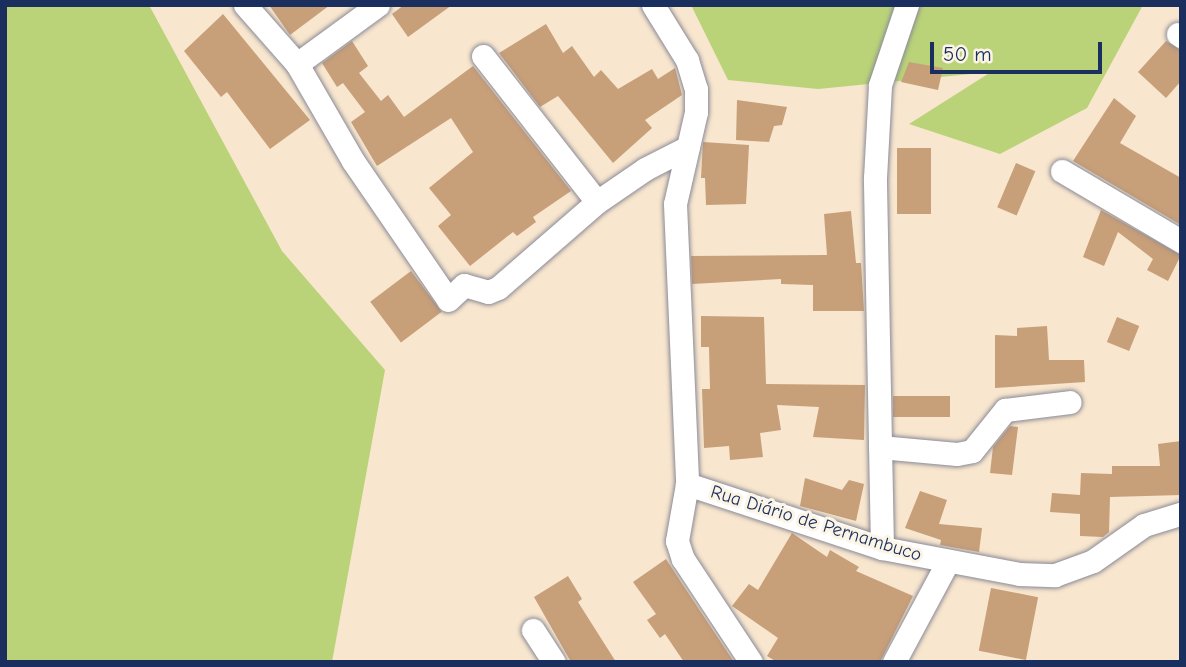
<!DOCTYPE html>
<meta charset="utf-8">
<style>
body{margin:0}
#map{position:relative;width:1186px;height:667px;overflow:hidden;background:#f8e6ce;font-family:"Comic Neue",sans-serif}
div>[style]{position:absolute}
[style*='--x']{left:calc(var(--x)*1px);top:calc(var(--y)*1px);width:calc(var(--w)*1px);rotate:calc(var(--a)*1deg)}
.green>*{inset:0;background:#bad378}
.building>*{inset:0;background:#c79f79;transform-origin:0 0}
.roads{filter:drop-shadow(0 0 2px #8a8a96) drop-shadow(0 0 2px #8a8a96)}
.minor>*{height:23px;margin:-11.5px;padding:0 11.5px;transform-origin:11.5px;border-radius:11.5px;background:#fff}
span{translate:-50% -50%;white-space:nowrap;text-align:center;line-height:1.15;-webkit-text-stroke:6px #fcf5e5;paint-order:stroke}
.street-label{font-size:19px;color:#1b2f5e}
.frame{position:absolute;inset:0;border:7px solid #1b2f5e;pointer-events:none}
.scale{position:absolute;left:930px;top:42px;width:172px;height:32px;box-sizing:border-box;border:4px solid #1b2f5e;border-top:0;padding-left:9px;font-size:21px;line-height:24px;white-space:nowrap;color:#1b2f5e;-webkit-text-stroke:5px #fcf5e5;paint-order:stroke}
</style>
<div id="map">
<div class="green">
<div style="clip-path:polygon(5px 5px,149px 5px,282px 251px,385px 370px,332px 662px,5px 662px)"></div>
<div style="clip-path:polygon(691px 5px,1143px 5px,1087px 108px,1000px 154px,909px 124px,991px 72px,818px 89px,728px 80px)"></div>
</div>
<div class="building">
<div style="clip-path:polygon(269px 5px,330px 5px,290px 35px)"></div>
<div style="clip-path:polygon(404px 5px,452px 5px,408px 37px,392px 14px)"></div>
<div style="clip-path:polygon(223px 14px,310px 120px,270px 149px,227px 92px,221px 97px,184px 51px)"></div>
<div style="clip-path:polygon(546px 24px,563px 53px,572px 46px,594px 77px,601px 70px,618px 89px,652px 69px,658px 79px,675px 68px,682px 95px,645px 120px,652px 128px,613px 163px,558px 96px,540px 107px,499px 53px)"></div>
<div style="clip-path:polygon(352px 41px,368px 66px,359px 73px,381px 101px,388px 95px,404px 117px,473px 66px,571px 191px,533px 217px,536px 222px,517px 236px,513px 232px,470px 266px,438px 226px,451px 215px,429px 188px,473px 152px,451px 118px,377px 166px,351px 122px,365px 112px,343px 83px,337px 87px,322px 63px)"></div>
<div style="clip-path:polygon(1166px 41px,1181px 50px,1181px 81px,1166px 98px,1138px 72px)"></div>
<div style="clip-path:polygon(909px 62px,943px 68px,938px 90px,901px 82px)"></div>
<div style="clip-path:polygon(1114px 98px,1136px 116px,1120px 143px,1181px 178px,1181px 225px,1073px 161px)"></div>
<div style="clip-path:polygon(737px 100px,787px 107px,782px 125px,774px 126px,769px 142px,736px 140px)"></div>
<div style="clip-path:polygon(703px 142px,749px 145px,746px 204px,706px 205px,705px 178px,701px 178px)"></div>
<div style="left:897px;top:148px;width:34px;height:66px"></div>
<div style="left:1016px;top:163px;width:21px;height:48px;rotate:23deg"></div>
<div style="clip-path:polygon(1101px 210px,1181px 255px,1168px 281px,1147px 270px,1153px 259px,1118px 232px,1104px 266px,1083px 257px)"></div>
<div style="clip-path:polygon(851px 211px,856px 263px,861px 263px,864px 311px,813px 311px,813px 285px,781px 284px,781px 279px,692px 284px,691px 256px,827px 255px,824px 214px)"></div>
<div style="left:411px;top:271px;width:51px;height:51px;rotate:53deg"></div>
<div style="clip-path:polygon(701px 316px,764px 317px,766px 384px,865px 385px,864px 440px,813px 437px,819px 407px,777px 405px,781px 430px,760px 433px,763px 457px,730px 460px,729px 446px,704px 448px,702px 389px,710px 389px,709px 347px,701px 347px)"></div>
<div style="left:1117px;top:317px;width:24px;height:27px;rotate:22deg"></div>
<div style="clip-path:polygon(1047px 326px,1049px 360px,1084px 360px,1085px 382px,995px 388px,995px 335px,1017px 336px,1017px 328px)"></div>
<div style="left:950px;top:396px;width:21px;height:57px;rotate:90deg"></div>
<div style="clip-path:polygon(1010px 426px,1018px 427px,1012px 475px,990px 473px,993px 447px)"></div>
<div style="clip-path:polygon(1181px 441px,1181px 495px,1110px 497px,1109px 532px,1103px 537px,1080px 536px,1080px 514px,1050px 512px,1052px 493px,1080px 495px,1081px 473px,1112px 474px,1112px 466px,1160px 466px,1158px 444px)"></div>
<div style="clip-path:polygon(805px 478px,842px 490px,849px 480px,864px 484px,856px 521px,800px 506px)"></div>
<div style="clip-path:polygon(920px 491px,947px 500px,939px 524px,982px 528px,979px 552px,940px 545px,941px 540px,905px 528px)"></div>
<div style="clip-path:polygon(792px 533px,827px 557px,830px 550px,859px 567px,856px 571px,913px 596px,880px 662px,777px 662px,767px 656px,778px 638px,732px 606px,749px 584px,758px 590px)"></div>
<div style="clip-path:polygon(666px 559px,681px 582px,734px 662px,684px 662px,665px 634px,660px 638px,647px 620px,656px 614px,633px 582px)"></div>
<div style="clip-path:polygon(568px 576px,582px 599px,578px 602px,616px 662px,571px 662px,534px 597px)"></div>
<div style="left:991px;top:588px;width:48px;height:64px;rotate:11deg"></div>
</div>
<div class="roads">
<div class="minor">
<div style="--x:245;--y:5;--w:79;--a:48.6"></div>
<div style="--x:297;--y:64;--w:112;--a:60"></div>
<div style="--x:353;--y:161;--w:168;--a:55.6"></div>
<div style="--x:448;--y:300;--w:22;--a:-43"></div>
<div style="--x:464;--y:285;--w:25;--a:16"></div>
<div style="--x:488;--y:292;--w:11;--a:-22"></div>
<div style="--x:498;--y:288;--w:131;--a:-41"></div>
<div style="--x:597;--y:202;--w:58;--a:-34.5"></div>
<div style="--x:645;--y:169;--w:48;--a:-27.1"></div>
<div style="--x:653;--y:5;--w:65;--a:58.3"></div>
<div style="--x:687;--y:60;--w:30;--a:73"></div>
<div style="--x:696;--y:89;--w:23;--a:90"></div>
<div style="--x:696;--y:112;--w:94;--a:102.9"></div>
<div style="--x:675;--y:204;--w:280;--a:87.5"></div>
<div style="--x:687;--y:484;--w:58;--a:100"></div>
<div style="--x:677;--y:541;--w:19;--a:72"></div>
<div style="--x:683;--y:559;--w:123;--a:56.6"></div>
<div style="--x:1178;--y:34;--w:4;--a:34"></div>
<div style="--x:483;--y:56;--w:185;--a:52"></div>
<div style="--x:297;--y:64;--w:100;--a:-36.1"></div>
<div style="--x:1062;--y:171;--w:138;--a:30.5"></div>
<div style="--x:880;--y:447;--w:77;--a:5.2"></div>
<div style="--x:957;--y:454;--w:15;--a:-11"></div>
<div style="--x:972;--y:451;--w:53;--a:-51.2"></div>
<div style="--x:1005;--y:410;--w:65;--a:-7"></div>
<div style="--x:687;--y:484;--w:205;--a:18.2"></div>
<div style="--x:882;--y:548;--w:139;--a:10.7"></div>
<div style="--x:1019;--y:574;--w:36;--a:2"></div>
<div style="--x:1055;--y:575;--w:40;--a:-20.2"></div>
<div style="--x:1093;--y:561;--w:62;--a:-35.2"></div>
<div style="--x:1144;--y:525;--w:39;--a:-17"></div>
<div style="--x:882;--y:548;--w:370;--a:-91.1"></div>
<div style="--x:875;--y:178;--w:93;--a:-86.9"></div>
<div style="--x:880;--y:85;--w:84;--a:-71.4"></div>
<div style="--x:533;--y:630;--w:38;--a:57"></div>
<div style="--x:894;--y:662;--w:112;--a:-61.8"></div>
</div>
</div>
<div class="street-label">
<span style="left:816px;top:524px;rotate:17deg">Rua Diário de Pernambuco</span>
</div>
<div class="frame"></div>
<div class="scale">50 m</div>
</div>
